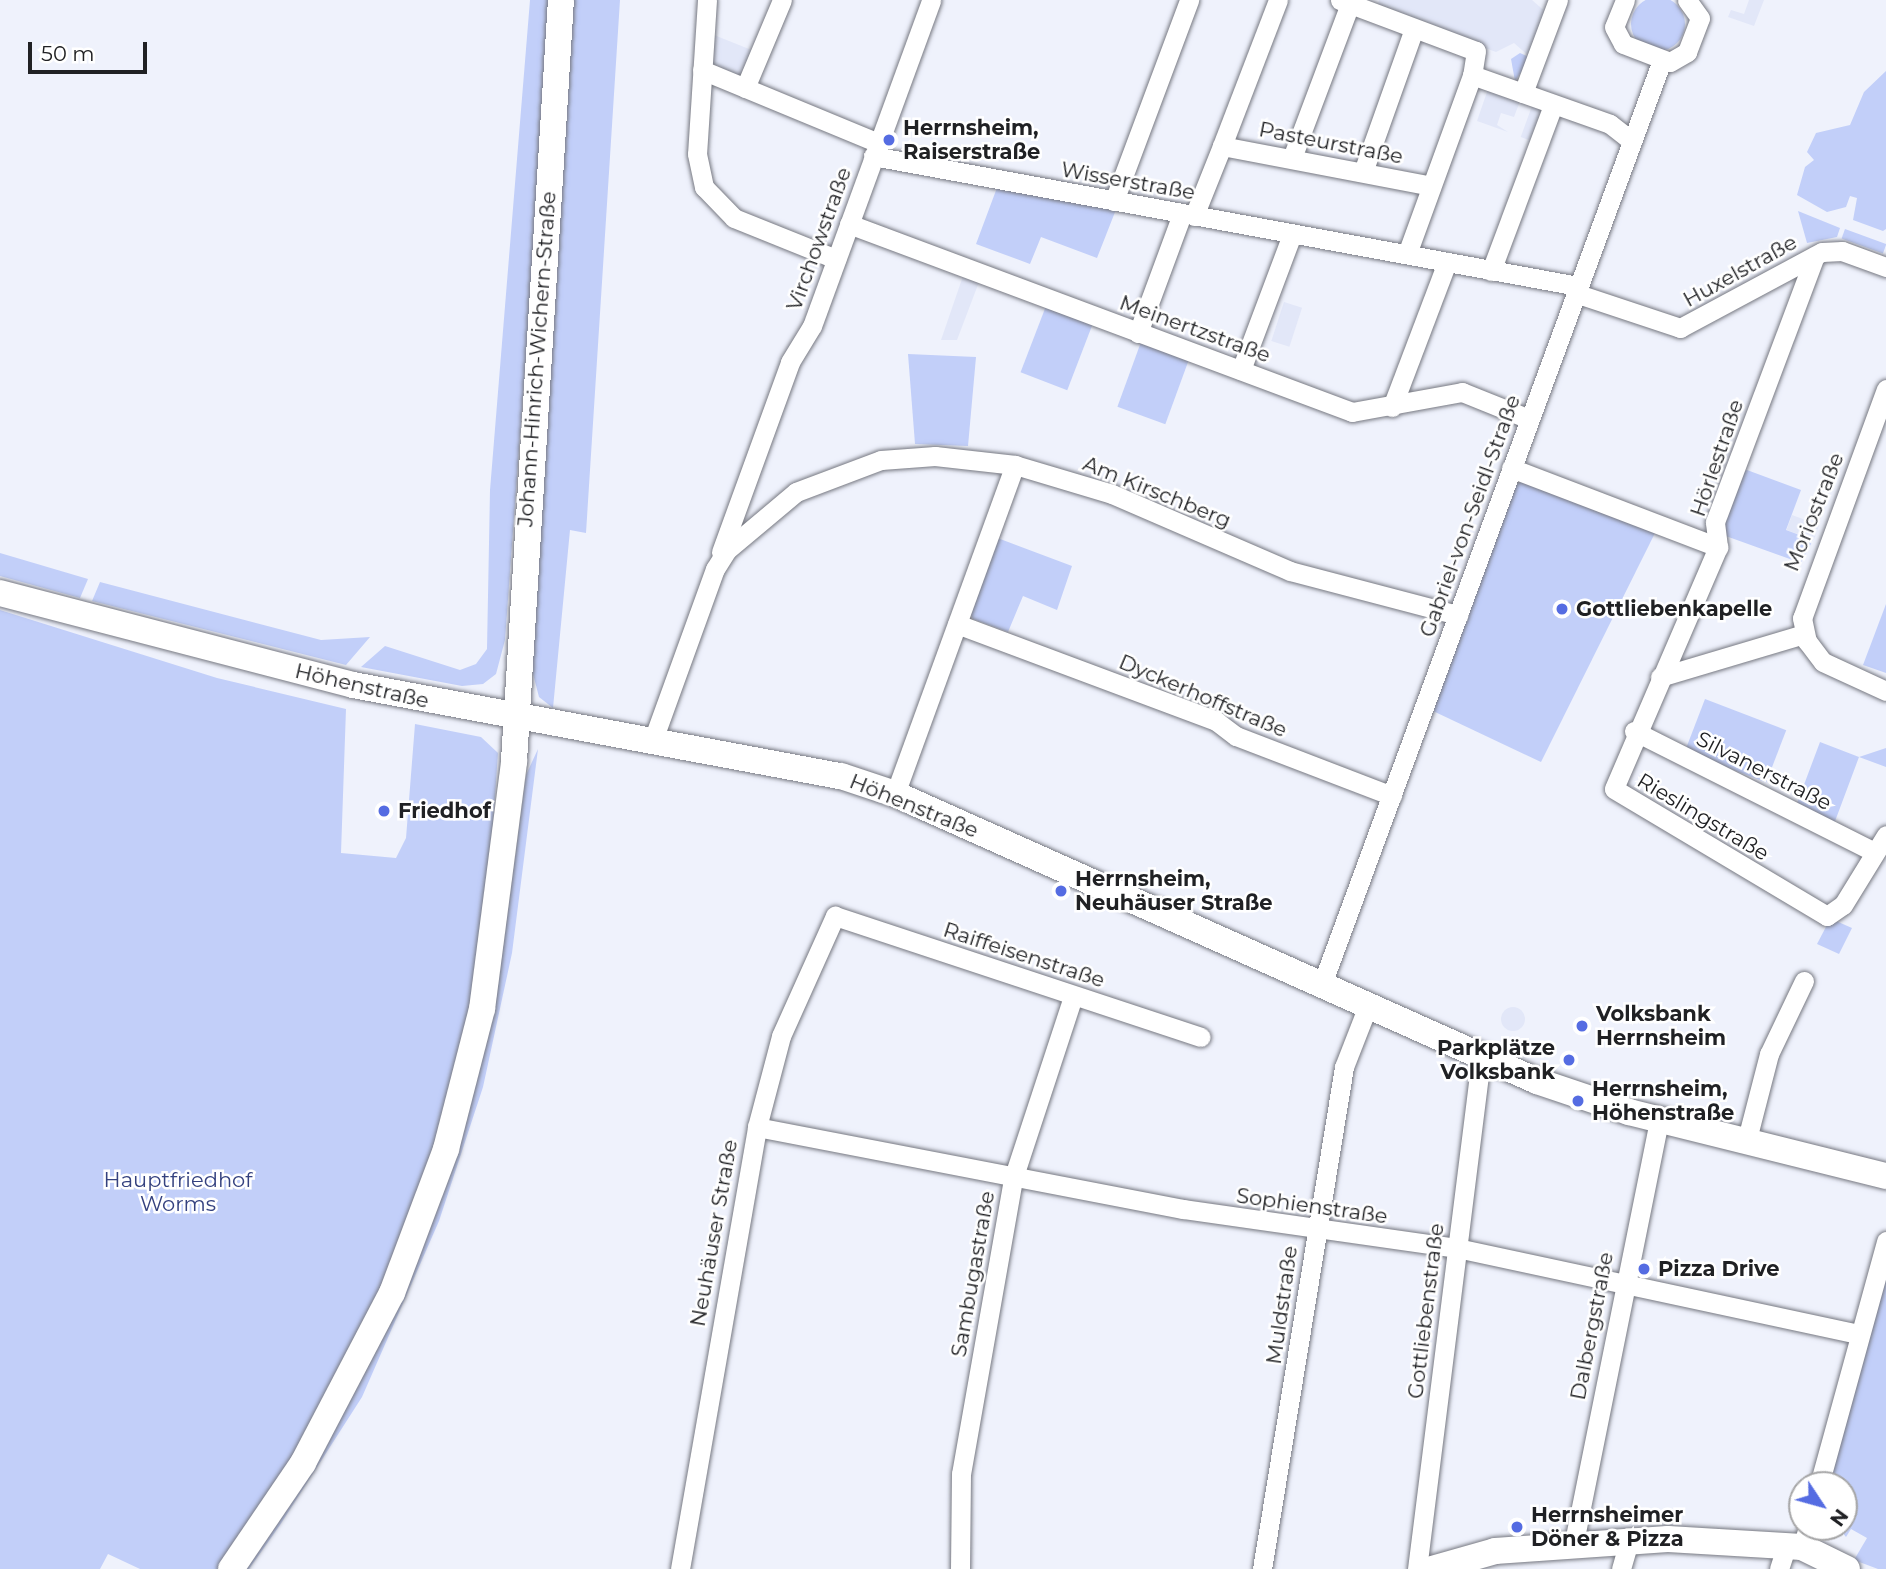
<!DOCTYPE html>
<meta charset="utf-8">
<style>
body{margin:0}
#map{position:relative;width:1886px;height:1569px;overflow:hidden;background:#eff2fc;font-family:Montserrat,sans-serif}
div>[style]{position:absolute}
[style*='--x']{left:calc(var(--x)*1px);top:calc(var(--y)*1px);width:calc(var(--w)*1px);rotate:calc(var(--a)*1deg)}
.built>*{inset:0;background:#e2e7f8;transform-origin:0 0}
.round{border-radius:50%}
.green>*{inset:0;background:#c2cff9;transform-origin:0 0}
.roads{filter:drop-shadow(0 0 2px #767881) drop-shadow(0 0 2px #767881)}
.street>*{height:19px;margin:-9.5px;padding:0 9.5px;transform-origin:9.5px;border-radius:9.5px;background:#fff}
.secondary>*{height:26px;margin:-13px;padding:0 13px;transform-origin:13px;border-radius:13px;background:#fff}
.dots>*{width:19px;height:19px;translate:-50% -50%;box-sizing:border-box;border:4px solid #fff;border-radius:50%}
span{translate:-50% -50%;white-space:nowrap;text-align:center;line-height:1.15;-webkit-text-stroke:5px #fff;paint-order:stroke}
.poi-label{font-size:21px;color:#202124;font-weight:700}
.left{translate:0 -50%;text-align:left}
.right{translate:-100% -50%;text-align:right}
.street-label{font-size:21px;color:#202124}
.park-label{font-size:21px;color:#34417f}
.north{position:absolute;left:1788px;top:1471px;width:70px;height:70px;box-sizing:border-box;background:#fff;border:2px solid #a6a6a7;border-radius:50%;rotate:126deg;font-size:19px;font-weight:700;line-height:28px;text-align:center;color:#202124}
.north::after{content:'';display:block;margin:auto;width:24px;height:32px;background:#556ce2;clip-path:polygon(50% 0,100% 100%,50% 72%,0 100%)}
.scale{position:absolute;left:28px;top:42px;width:119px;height:32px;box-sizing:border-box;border:4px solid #202124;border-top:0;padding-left:9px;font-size:21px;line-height:24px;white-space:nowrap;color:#202124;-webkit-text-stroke:5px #fff;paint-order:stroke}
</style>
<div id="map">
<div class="built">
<div style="clip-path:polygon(1379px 0,1532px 0,1548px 14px,1531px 58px,1514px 43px,1496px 52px,1377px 8px)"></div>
<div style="clip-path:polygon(1749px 0,1764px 0,1754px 26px,1728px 17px,1731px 10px,1744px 14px)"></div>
<div style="clip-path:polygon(714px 35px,754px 51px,742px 82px,711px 62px)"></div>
<div style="clip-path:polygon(1488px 89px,1520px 101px,1514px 117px,1501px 113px,1497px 125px,1508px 132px,1477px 121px)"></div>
<div style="left:1532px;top:106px;width:15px;height:33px;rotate:20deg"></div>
<div style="clip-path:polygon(963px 276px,979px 282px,957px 340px,941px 340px)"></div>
<div style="left:1284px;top:302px;width:19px;height:41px;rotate:18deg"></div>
<div style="left:1792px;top:515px;width:29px;height:16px;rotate:20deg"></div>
<div class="round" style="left:1501px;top:1007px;width:24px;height:24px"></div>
</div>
<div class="green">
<div class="round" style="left:1631px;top:-3px;width:54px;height:54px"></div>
<div style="clip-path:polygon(530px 0,552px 0,505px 640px,496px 674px,483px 684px,462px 686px,361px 667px,385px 646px,460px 670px,476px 664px,487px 649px,490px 490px)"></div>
<div style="clip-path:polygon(572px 0,620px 0,586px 533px,570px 530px,553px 708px,539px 697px,532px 670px)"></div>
<div style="clip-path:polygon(1520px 53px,1531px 58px,1515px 81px,1511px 59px)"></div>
<div style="clip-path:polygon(1886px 71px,1886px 229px,1883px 231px,1853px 220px,1857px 198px,1850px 196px,1846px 207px,1827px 212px,1797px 195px,1805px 167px,1814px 160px,1807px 152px,1816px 133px,1850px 125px,1864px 92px)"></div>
<div style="clip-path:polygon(998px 185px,1117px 207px,1097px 258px,1041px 237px,1030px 264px,976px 244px)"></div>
<div style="clip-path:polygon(1798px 211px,1840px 228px,1837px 237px,1807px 243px)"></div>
<div style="left:1845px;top:229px;width:44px;height:10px;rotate:20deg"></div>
<div style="left:1046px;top:306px;width:50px;height:71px;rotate:21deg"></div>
<div style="left:1141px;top:342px;width:51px;height:69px;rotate:20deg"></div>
<div style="clip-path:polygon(908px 354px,976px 357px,968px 446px,915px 444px)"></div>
<div style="clip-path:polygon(1747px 470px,1801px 490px,1786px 530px,1813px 540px,1801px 563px,1723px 535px,1719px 526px,1738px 474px)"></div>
<div style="clip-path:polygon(1527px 479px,1657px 529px,1541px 762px,1433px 711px,1515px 485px)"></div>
<div style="clip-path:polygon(995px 537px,1072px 566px,1057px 610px,1023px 596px,1008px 632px,973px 619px,969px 610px)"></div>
<div style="clip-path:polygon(0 553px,88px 579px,80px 598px,0 576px)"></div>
<div style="clip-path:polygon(100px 582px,321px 640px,370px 637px,346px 665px,92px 601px)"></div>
<div style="clip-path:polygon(1886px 604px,1886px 673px,1863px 665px)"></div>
<div style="clip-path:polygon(0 610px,217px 678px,346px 709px,341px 853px,396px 858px,406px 838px,415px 724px,481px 737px,498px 753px,488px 897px,462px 1051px,404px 1242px,315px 1425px,220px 1569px,140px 1569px,108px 1554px,100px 1569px,0 1569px)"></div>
<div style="left:1705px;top:699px;width:87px;height:56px;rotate:21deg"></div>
<div style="clip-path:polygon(1820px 742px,1859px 757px,1886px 748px,1886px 767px,1859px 757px,1834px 824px,1796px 806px)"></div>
<div style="clip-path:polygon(538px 749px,512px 953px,483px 1087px,439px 1221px,362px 1397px,280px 1525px,249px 1569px,242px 1569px,308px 1470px,496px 999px,526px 775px)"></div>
<div style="clip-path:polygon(1836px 921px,1852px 928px,1839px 954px,1817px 944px,1828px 923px)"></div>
<div style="clip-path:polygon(1886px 1271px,1886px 1569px,1878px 1569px,1854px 1560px,1867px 1538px,1851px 1529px,1846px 1537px,1838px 1527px,1844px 1527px,1844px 1485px,1826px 1485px)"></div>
</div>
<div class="roads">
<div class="street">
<div style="--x:707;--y:0;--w:154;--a:93.7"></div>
<div style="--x:697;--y:154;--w:34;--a:78"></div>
<div style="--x:704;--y:187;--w:43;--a:45.9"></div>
<div style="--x:734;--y:218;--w:110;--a:21.9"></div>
<div style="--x:1278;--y:0;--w:156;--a:111"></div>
<div style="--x:1222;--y:146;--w:213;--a:10.8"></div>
<div style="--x:1340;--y:0;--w:145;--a:20.6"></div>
<div style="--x:1476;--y:51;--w:24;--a:99"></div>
<div style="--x:1472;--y:75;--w:146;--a:19.5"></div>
<div style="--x:1610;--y:124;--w:28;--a:38"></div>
<div style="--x:1625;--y:0;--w:29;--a:112"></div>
<div style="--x:1614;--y:27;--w:19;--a:62"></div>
<div style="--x:1623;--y:44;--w:50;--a:21"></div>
<div style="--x:1670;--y:62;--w:20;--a:-30"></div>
<div style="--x:1687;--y:52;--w:36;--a:-69"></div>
<div style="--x:1700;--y:18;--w:22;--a:-126"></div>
<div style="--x:702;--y:70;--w:191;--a:22.5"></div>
<div style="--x:745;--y:88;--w:95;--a:-67.2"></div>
<div style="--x:1523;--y:93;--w:99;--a:-69.4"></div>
<div style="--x:873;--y:156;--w:717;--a:10.45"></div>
<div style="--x:1292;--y:158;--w:165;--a:-69.4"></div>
<div style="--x:1363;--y:172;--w:152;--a:-70.4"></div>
<div style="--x:1114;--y:201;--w:215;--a:-69.5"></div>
<div style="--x:1194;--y:216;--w:75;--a:-68.2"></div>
<div style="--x:849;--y:224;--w:537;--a:20.49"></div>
<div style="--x:1352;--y:412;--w:112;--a:-10.3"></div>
<div style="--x:1462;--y:392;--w:72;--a:21.9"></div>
<div style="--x:1407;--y:254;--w:190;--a:-70"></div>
<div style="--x:1491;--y:271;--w:177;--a:-69.5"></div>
<div style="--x:1575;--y:293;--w:111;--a:18.4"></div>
<div style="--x:1680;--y:328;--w:161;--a:-28.2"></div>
<div style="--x:1822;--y:252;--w:20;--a:-3"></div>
<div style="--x:1842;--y:251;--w:47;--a:20"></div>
<div style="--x:1138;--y:333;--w:127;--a:-69.7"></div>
<div style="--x:1241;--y:370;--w:145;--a:-69.4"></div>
<div style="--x:1886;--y:389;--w:244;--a:110.1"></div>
<div style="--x:1802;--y:618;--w:24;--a:78"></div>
<div style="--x:1807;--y:641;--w:26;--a:53"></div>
<div style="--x:1823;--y:662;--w:69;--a:24.7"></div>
<div style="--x:1392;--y:407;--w:155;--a:-69.2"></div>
<div style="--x:1511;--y:468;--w:222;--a:20.9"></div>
<div style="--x:1718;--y:547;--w:263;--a:113.3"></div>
<div style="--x:1614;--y:789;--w:248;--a:30.8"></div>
<div style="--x:1827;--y:916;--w:19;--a:-35"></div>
<div style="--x:1843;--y:905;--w:82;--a:-58.4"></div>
<div style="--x:1718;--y:547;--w:25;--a:-97"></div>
<div style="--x:1715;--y:522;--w:284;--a:-69.4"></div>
<div style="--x:721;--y:552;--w:202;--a:-70"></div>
<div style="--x:790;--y:362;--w:42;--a:-58.6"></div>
<div style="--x:812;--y:326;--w:347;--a:-69.9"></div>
<div style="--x:957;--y:624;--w:277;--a:20.5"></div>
<div style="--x:1216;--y:721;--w:25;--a:37"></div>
<div style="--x:1236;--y:736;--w:167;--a:21"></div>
<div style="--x:1660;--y:677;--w:150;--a:-16.6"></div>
<div style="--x:1634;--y:731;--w:267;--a:26.7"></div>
<div style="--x:653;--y:740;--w:182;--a:-70.1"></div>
<div style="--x:715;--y:569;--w:22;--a:-58"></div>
<div style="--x:727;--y:550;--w:90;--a:-40"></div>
<div style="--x:796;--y:492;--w:91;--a:-20.6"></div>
<div style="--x:881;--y:460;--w:54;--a:-4.2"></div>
<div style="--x:935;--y:456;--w:81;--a:6.4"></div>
<div style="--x:1015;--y:465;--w:101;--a:16.6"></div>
<div style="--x:1112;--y:494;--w:194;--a:23.4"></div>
<div style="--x:1290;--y:571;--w:174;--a:14.7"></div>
<div style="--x:895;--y:794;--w:350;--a:-70"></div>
<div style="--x:1321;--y:987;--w:988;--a:-69.8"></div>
<div style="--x:757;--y:1127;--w:434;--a:10.9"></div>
<div style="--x:1183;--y:1209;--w:277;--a:8.1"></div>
<div style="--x:1457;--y:1248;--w:411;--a:12.1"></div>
<div style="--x:1746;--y:1143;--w:92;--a:-75.5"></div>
<div style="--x:1769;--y:1054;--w:81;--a:-64.4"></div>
<div style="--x:1819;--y:1485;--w:253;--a:-74.6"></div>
<div style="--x:1574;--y:1542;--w:431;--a:-78.6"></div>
<div style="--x:1802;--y:1547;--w:21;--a:-73"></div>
<div style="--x:680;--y:1569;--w:449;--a:-80.1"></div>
<div style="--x:757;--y:1127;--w:94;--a:-75.2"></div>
<div style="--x:781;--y:1036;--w:132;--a:-65.8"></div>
<div style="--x:835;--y:916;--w:385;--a:18.3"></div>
<div style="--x:960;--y:1569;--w:95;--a:-89.4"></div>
<div style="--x:961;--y:1474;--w:300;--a:-80"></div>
<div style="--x:1013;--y:1179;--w:193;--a:-71.8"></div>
<div style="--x:1262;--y:1569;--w:509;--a:-80.72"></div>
<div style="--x:1344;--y:1067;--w:63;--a:-68.7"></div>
<div style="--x:1417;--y:1569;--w:514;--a:-82.85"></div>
<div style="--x:1621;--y:1569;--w:29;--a:-74"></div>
<div style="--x:1779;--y:1569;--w:25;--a:-72"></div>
</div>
<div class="secondary">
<div style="--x:0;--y:593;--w:365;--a:14.6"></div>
<div style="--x:353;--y:685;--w:496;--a:10.6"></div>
<div style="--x:841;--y:776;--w:57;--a:18.4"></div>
<div style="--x:895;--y:794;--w:703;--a:24.09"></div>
<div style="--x:1537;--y:1081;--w:97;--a:18.6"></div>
<div style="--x:1629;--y:1112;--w:265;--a:14"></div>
<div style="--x:231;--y:1569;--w:128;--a:-55.8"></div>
<div style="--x:303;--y:1463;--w:192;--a:-62.4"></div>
<div style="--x:392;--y:1293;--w:154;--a:-69.4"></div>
<div style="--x:446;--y:1149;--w:145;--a:-75.6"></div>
<div style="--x:482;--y:1009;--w:250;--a:-82.6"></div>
<div style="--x:514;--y:761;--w:762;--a:-86.47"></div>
<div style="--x:1432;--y:1569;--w:66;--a:-15.9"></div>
<div style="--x:1495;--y:1551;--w:173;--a:-4"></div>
<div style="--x:1668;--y:1539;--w:134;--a:3.4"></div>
<div style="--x:1802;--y:1547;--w:50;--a:26.1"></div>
</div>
</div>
<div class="dots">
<div style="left:889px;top:140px;background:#556ce2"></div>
<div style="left:1562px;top:609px;background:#556ce2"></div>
<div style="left:384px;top:811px;background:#556ce2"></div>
<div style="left:1061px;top:891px;background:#556ce2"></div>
<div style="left:1582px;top:1026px;background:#556ce2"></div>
<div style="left:1569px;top:1060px;background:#556ce2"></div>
<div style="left:1578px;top:1101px;background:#556ce2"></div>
<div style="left:1644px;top:1269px;background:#556ce2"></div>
<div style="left:1517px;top:1527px;background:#556ce2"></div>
</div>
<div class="poi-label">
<span class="left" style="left:903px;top:140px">Herrnsheim,<br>Raiserstraße</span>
<span class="left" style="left:1576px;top:609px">Gottliebenkapelle</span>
<span class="left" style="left:398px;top:811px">Friedhof</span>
<span class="left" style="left:1075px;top:891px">Herrnsheim,<br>Neuhäuser Straße</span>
<span class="left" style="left:1596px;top:1026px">Volksbank<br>Herrnsheim</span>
<span class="right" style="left:1555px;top:1060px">Parkplätze<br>Volksbank</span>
<span class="left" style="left:1592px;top:1101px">Herrnsheim,<br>Höhenstraße</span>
<span class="left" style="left:1658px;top:1269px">Pizza Drive</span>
<span class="left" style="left:1531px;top:1527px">Herrnsheimer<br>Döner &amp; Pizza</span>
</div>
<div class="street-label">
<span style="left:1331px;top:143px;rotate:11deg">Pasteurstraße</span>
<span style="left:1128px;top:181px;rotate:10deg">Wisserstraße</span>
<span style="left:819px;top:239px;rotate:-70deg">Virchowstraße</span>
<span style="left:1740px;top:271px;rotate:-29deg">Huxelstraße</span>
<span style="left:1195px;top:329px;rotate:20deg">Meinertzstraße</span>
<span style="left:537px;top:359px;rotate:-86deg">Johann-Hinrich-Wichern-Straße</span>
<span style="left:1717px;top:458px;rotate:-71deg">Hörlestraße</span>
<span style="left:1157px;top:492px;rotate:22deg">Am Kirschberg</span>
<span style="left:1814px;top:512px;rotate:-68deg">Moriostraße</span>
<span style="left:1470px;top:516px;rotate:-70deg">Gabriel-von-Seidl-Straße</span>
<span style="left:362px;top:686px;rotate:13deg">Höhenstraße</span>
<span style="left:1203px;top:696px;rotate:23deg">Dyckerhoffstraße</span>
<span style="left:1764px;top:771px;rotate:27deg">Silvanerstraße</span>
<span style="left:914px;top:806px;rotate:22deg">Höhenstraße</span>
<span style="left:1703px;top:817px;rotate:31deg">Rieslingstraße</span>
<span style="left:1024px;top:955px;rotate:18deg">Raiffeisenstraße</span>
<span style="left:1312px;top:1206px;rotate:8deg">Sophienstraße</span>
<span style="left:714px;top:1233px;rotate:-80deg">Neuhäuser Straße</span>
<span style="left:973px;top:1274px;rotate:-80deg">Sambugastraße</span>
<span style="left:1282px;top:1305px;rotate:-82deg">Muldstraße</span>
<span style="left:1426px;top:1311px;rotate:-83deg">Gottliebenstraße</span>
<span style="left:1592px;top:1326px;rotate:-79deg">Dalbergstraße</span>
</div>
<div class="park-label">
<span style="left:178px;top:1192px">Hauptfriedhof<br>Worms</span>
</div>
<div class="north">N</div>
<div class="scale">50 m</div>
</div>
